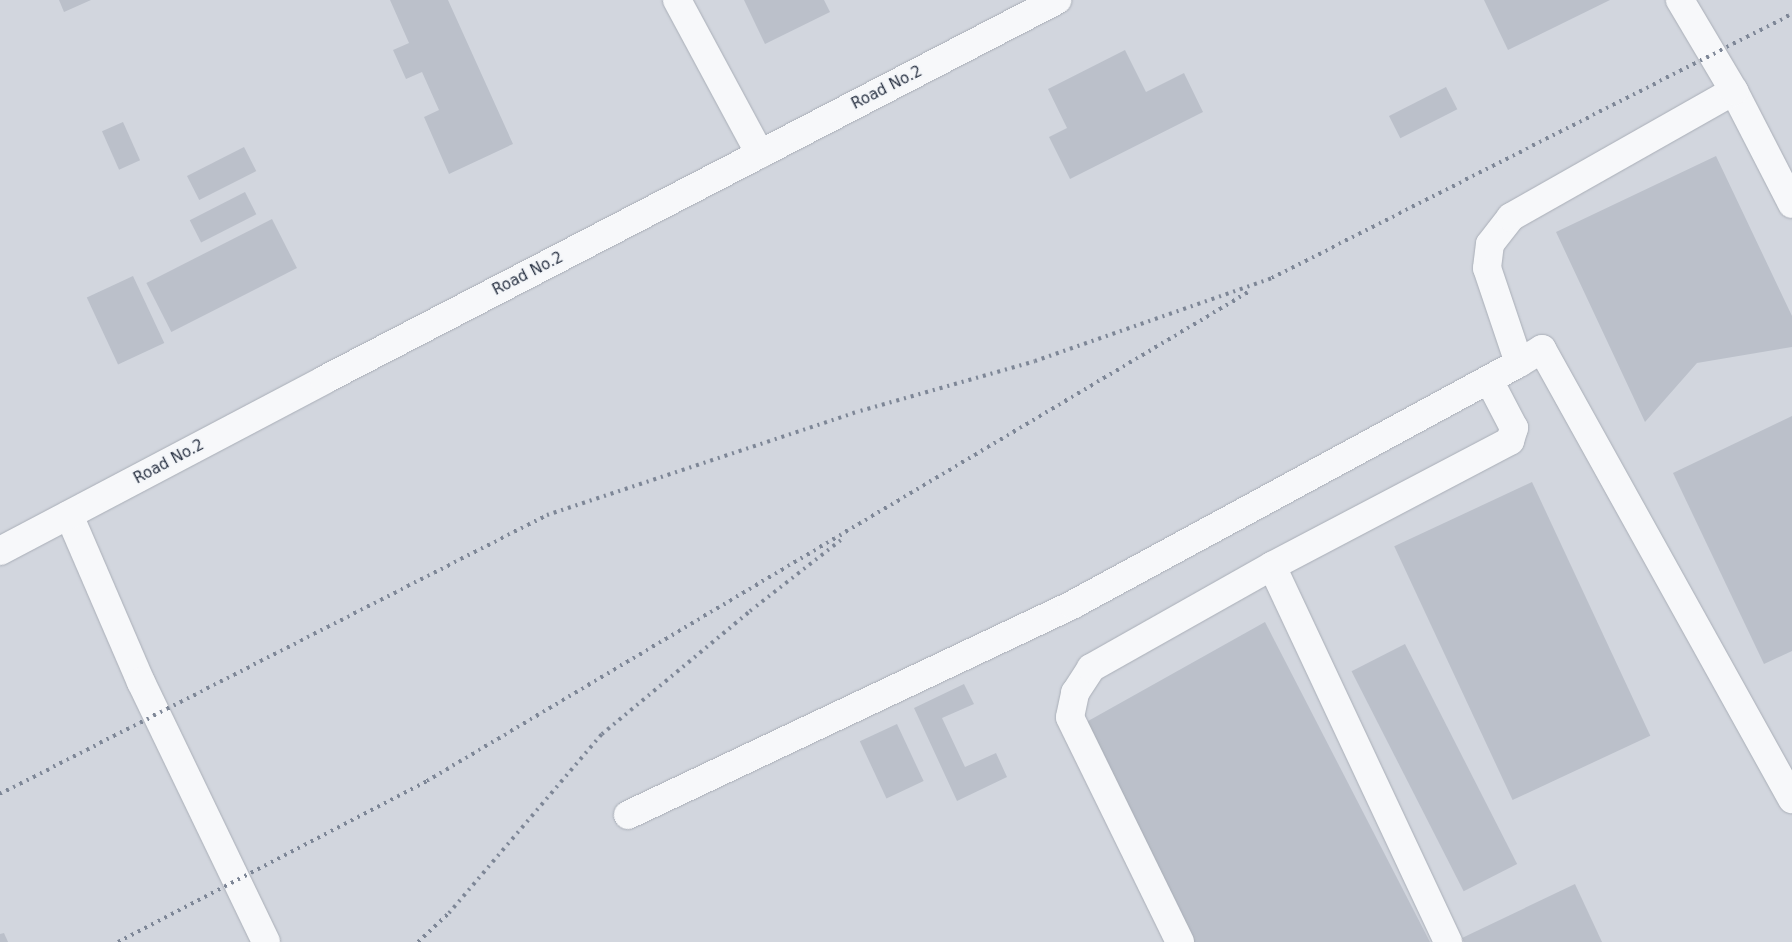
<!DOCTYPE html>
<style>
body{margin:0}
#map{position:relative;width:1792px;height:942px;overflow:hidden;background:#e4e7ec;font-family:"DejaVu Sans",sans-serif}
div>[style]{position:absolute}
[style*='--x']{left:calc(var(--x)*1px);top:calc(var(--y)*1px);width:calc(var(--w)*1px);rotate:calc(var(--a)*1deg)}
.built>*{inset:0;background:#d2d6de;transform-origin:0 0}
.building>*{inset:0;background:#bbc0ca;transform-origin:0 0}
.roads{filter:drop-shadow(0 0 1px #a9aeb7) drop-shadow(0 0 1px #a9aeb7)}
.minor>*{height:28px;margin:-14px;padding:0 14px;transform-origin:14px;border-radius:14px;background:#f7f8fa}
.rail>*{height:4px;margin-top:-2px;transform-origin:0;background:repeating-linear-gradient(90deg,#7d8696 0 2.5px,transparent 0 7.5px)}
span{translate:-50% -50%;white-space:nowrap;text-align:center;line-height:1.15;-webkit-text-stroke:4px #f4f6f9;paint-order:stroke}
.street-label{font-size:15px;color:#2b3445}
</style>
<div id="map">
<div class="built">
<div style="left:0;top:0;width:1792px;height:942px"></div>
</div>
<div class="building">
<div style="clip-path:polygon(59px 0,91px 0,64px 12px)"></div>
<div style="clip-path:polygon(390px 0,448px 0,513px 144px,449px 174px,424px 117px,439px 110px,422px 72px,406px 79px,393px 50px,409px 43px)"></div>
<div style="clip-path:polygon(744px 0,824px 0,830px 12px,765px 44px)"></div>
<div style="clip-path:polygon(1484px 0,1610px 0,1508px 50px)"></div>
<div style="clip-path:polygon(1125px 50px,1146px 92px,1184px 73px,1203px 112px,1070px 179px,1049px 137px,1067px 128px,1048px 89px)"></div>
<div style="left:1446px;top:87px;width:25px;height:64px;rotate:63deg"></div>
<div style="left:123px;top:122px;width:42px;height:23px;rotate:66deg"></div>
<div style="left:244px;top:147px;width:27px;height:64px;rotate:63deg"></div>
<div style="clip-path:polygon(1716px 156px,1792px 316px,1792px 347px,1697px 363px,1645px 422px,1556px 232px)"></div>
<div style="left:245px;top:192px;width:25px;height:62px;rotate:63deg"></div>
<div style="left:272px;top:219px;width:55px;height:141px;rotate:63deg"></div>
<div style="left:133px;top:276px;width:74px;height:51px;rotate:65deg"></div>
<div style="clip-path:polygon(1792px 416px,1792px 651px,1764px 664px,1673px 473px)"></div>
<div style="left:1532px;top:482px;width:280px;height:152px;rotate:65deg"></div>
<div style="clip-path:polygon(1265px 622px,1430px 942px,1192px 942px,1081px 725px)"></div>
<div style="left:1405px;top:644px;width:247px;height:60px;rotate:63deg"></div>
<div style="clip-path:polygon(964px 684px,974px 704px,942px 718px,965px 767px,996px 753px,1007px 777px,957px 801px,914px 708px)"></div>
<div style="left:897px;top:724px;width:63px;height:41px;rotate:65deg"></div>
<div style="clip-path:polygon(1575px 884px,1602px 942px,1464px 942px,1462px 938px)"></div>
<div style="clip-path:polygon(4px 933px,8px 942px,0 942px,0 934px)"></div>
</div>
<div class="roads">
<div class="minor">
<div style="--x:677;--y:0;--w:175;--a:61.7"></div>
<div style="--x:1734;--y:91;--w:127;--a:62.8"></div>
<div style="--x:1519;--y:363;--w:27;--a:-31"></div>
<div style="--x:1542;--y:349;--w:515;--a:60.95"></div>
<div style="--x:69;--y:515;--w:182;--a:66.7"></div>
<div style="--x:141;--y:682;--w:288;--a:64.3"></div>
<div style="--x:0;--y:551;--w:366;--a:-27.8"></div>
<div style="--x:324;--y:380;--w:826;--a:-27.4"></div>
<div style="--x:1272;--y:566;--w:415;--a:64.9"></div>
<div style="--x:628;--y:815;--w:491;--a:-25.3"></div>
<div style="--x:1072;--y:605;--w:508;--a:-28.43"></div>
<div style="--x:1519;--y:363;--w:100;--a:-108.6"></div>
<div style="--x:1487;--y:268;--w:24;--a:-83"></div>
<div style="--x:1490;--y:244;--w:34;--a:-52"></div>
<div style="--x:1511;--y:217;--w:256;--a:-29.5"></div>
<div style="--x:1734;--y:91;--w:106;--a:-120.7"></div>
<div style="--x:1180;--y:942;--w:250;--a:-116.1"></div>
<div style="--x:1070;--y:717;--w:25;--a:-78"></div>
<div style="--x:1075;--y:693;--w:30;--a:-57"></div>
<div style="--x:1091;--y:668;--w:208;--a:-29.4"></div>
<div style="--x:1272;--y:566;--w:269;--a:-27.7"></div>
<div style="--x:1510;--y:441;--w:14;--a:-73"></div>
<div style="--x:1514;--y:428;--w:54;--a:-117.5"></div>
</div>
</div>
<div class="rail">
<div style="--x:0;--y:794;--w:614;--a:-27.02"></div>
<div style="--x:547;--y:515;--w:323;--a:-18.4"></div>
<div style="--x:853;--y:413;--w:189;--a:-15.9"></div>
<div style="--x:1035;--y:361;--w:251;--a:-19.3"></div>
<div style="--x:1272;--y:278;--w:583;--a:-26.92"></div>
<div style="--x:118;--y:942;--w:348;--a:-27.5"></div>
<div style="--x:427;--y:781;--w:958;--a:-30.77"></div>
<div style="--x:418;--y:942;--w:42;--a:-43.1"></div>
<div style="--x:449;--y:913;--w:235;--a:-49.5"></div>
<div style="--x:602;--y:734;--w:192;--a:-39.7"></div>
<div style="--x:750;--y:611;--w:117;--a:-38"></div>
</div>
<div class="street-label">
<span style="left:887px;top:88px;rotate:-27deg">Road No.2</span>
<span style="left:528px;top:274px;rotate:-27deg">Road No.2</span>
<span style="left:169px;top:462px;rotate:-28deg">Road No.2</span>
</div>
</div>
